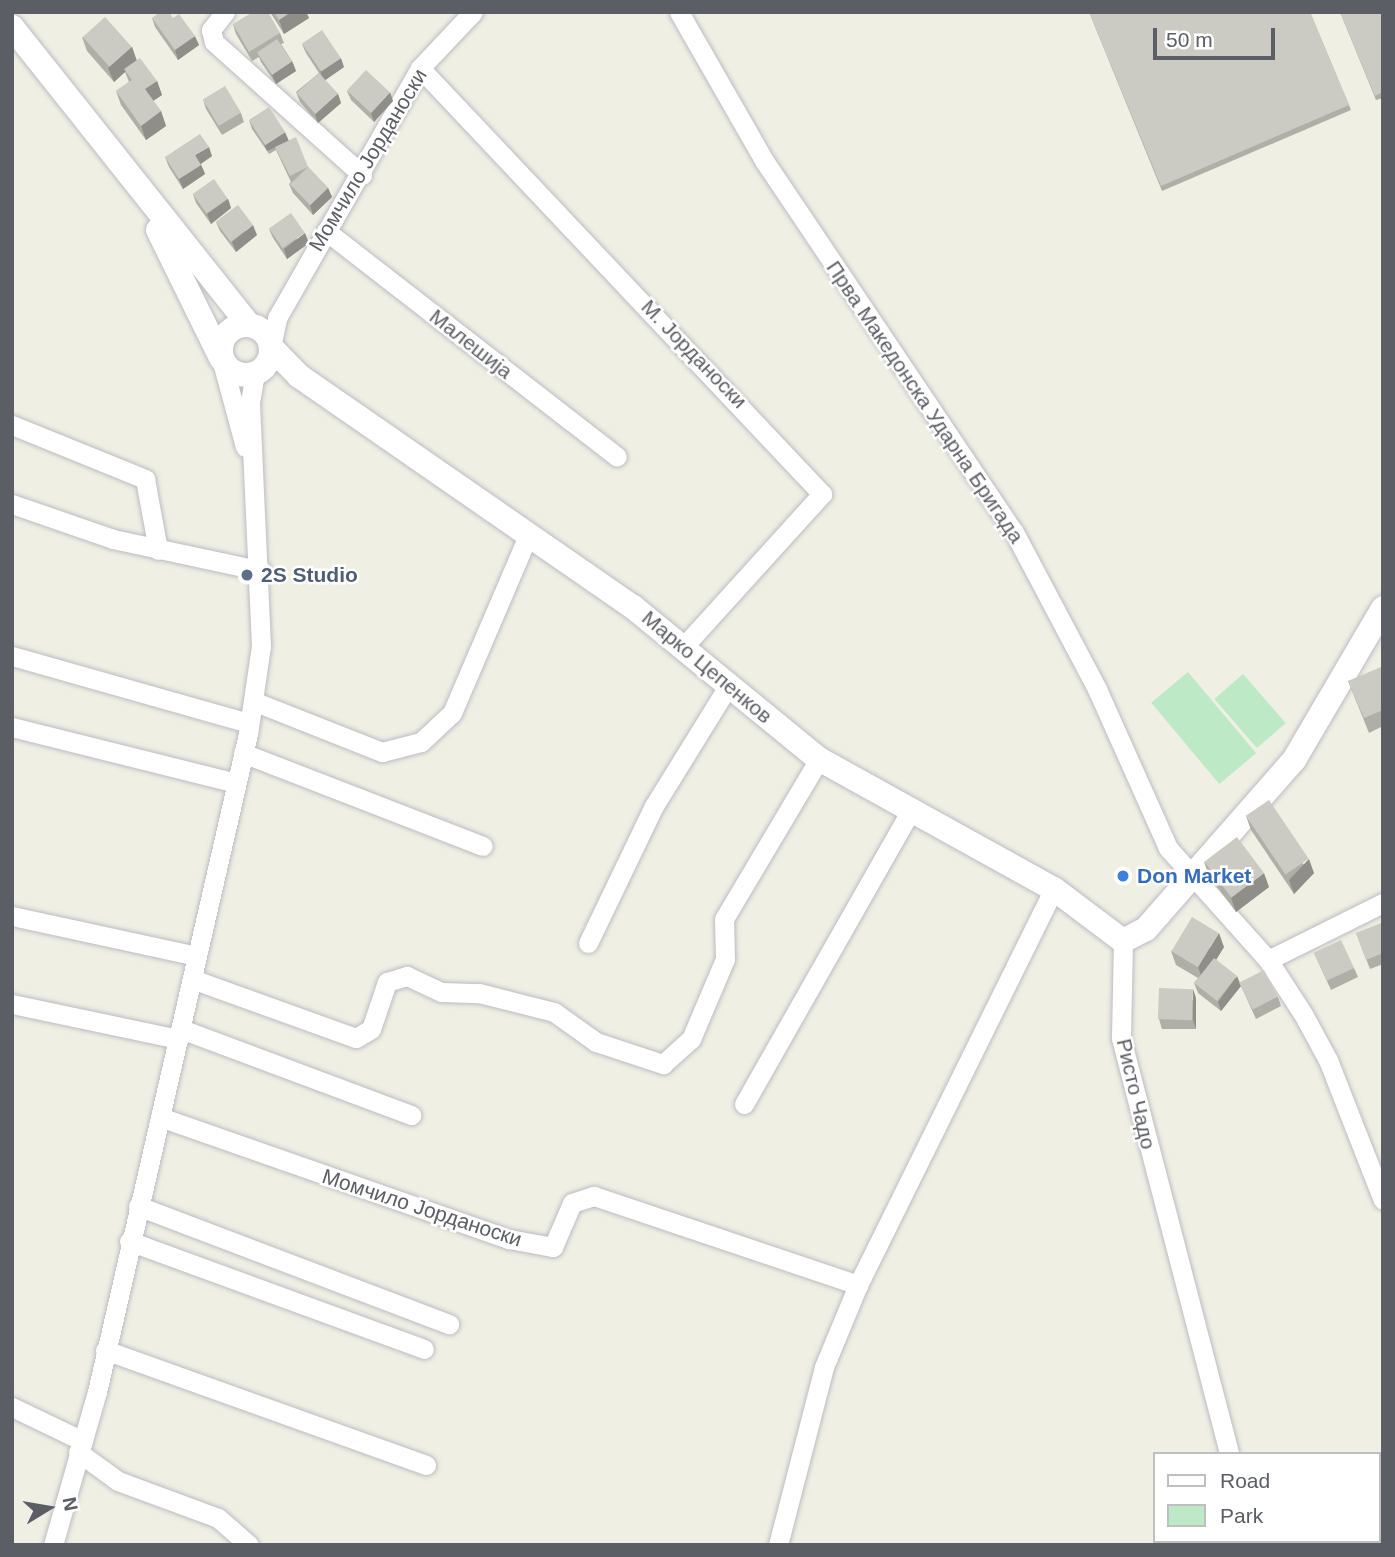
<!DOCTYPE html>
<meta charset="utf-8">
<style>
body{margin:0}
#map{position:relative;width:1395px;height:1557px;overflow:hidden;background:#efefe4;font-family:Arial,sans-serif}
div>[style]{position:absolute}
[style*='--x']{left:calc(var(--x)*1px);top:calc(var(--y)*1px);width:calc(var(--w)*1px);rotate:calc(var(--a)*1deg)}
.green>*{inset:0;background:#bee9c6;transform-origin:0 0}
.roads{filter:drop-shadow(0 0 2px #bbbcc3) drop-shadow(0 0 2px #bbbcc3)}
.minor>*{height:19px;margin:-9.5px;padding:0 9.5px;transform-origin:9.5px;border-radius:9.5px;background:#fff}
.tertiary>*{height:24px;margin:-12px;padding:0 12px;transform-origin:12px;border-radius:12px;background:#fff}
.tertiary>.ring{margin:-12px;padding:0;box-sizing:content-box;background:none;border:24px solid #fff;border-radius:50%}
.wall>*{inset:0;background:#afafa8}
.shaded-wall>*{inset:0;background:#8f8e88;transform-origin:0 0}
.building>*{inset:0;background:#cccbc3;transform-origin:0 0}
.dots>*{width:19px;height:19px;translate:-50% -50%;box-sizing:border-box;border:4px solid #fff;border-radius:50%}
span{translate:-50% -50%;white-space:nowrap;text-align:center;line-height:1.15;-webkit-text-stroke:5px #fff;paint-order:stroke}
.street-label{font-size:21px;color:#5c5e65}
.service-label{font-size:21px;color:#4e5e75;font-weight:700}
.left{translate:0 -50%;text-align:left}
.shop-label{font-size:21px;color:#366cbe;font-weight:700}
.frame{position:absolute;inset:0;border:14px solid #5c5e65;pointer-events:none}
.legend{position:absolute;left:1153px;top:1452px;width:228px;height:91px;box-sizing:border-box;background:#fff;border:2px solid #bebfc1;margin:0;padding:9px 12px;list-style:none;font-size:21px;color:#5c5e65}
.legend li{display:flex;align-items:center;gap:14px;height:35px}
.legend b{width:35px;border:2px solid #bebfc1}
.north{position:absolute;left:14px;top:1473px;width:70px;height:70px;-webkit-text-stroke:5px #fff;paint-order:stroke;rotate:79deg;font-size:19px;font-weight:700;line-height:28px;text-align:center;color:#5c5e65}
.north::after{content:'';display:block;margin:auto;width:24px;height:32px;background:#5c5e65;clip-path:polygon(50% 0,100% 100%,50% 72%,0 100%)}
.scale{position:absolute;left:1153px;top:28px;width:122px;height:32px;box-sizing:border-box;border:4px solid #5c5e65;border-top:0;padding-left:9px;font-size:21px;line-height:24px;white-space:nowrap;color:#5c5e65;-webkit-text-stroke:5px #fff;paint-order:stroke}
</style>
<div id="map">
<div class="green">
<div style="left:1188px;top:672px;width:106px;height:48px;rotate:50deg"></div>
<div style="left:1243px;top:674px;width:65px;height:38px;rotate:49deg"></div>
</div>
<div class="roads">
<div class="minor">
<div style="--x:225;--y:12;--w:23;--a:128"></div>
<div style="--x:211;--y:30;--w:12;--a:76"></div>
<div style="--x:214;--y:42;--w:199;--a:41.9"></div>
<div style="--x:679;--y:12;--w:173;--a:60.2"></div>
<div style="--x:765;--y:162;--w:446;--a:56.1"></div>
<div style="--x:1014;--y:532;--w:178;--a:62.1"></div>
<div style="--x:1097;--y:689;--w:174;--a:65.9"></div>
<div style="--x:1168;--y:848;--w:150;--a:48.2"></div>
<div style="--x:1268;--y:960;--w:64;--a:57.1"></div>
<div style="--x:1303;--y:1014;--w:52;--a:61.5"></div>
<div style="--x:1328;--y:1060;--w:150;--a:68.6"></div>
<div style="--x:420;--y:68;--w:586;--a:46.66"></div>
<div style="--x:822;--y:494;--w:205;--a:132.2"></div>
<div style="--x:326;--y:231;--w:368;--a:37.8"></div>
<div style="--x:271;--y:347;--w:30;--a:-78"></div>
<div style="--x:277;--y:318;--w:288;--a:-60.2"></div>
<div style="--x:420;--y:68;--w:77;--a:-46.6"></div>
<div style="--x:221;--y:358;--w:92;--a:74.9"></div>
<div style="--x:12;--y:425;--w:144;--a:22.1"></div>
<div style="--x:145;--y:479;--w:72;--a:79.6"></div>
<div style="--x:12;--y:504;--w:107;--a:19.1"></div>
<div style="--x:113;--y:539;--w:152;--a:12.1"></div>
<div style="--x:12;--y:656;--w:246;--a:15.8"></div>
<div style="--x:253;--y:701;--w:139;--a:21.6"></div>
<div style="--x:382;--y:752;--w:40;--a:-14.4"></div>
<div style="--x:421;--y:742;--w:42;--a:-43.1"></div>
<div style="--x:452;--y:713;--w:190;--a:-66.8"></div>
<div style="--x:12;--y:727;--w:231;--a:14"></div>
<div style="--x:243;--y:753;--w:257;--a:21.2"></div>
<div style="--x:12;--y:916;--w:189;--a:12.2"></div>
<div style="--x:1123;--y:941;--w:97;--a:91.2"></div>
<div style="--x:1121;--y:1038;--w:430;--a:75.4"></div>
<div style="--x:588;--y:943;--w:152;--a:-64.3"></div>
<div style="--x:654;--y:806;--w:141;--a:-58.3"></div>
<div style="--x:1268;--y:960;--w:128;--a:-26.4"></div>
<div style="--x:192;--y:979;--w:174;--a:19.8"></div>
<div style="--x:356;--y:1038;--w:17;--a:-31"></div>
<div style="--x:371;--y:1029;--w:50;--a:-71.2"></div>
<div style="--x:387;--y:982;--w:21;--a:-17"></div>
<div style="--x:407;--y:976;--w:38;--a:25"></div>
<div style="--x:442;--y:992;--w:37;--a:2"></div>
<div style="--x:479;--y:993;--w:77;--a:14.2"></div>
<div style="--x:554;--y:1012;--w:52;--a:35.5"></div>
<div style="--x:596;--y:1042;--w:71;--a:18.2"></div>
<div style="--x:663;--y:1064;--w:38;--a:-42"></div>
<div style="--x:691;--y:1039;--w:87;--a:-67"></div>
<div style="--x:725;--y:959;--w:40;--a:-91.4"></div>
<div style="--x:724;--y:919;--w:186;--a:-59.3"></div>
<div style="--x:12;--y:1004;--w:170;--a:11.9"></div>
<div style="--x:181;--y:1029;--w:246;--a:20.5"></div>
<div style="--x:744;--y:1104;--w:336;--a:-60.4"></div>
<div style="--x:160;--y:1117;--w:370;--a:19.3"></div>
<div style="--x:509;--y:1239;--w:45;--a:10.3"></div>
<div style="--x:553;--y:1247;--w:48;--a:-66.6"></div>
<div style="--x:572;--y:1203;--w:23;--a:-18"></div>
<div style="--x:594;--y:1196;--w:279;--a:18.6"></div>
<div style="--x:138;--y:1206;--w:333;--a:20.8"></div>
<div style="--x:129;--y:1241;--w:314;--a:20.1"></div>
<div style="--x:105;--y:1350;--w:341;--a:19.7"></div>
<div style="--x:12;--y:1407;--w:76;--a:25.6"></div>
<div style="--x:78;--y:1452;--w:49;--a:35.9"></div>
<div style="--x:118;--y:1481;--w:107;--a:20.3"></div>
<div style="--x:218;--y:1518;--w:41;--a:41.1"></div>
<div style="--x:1243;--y:1541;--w:4;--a:76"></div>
<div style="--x:53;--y:1545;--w:159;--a:-74"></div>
<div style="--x:97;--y:1392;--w:675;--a:-77.08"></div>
<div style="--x:248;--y:734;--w:89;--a:-81.6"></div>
<div style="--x:261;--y:646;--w:244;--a:-92.6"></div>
<div style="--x:250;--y:402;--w:28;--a:-80"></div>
<div style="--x:778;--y:1545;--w:184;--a:-75.5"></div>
<div style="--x:824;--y:1367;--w:89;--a:-67.5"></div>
<div style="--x:858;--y:1285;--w:442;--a:-63.7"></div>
</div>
<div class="tertiary">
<div style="--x:12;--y:27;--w:381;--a:51.5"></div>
<div style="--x:158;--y:230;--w:143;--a:63.8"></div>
<div class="ring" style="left:221px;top:325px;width:26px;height:26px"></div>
<div style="--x:271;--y:347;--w:40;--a:46"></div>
<div style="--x:299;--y:376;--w:406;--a:34.7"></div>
<div style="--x:633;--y:607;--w:240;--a:39.3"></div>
<div style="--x:819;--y:759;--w:269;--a:29"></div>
<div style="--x:1054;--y:889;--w:86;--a:37"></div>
<div style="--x:1123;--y:941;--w:26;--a:-28"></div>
<div style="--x:1146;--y:929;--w:225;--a:-48.8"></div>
<div style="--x:1294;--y:760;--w:176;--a:-59.6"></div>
</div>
</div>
<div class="wall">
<div style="clip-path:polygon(270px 12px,306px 12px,309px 18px,284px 34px)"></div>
<div style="clip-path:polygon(1089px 12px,1310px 12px,1351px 110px,1162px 191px)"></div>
<div style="clip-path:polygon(1340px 12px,1383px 12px,1383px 98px,1376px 100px)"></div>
<div style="clip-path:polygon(152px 18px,173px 18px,199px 45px,178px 60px,155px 27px)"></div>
<div style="clip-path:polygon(233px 24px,280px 33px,284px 43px,281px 44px,292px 61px,296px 71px,276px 84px,261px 62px,259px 57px,252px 61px,236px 34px)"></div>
<div style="clip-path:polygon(82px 37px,132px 47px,136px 60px,157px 81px,162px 95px,153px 101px,161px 111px,166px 126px,146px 140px,121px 105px,116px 91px,129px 82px,125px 72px,114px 82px,87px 51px)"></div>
<div style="clip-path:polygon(302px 44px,344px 67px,325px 80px,338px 94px,341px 103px,318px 123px,300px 102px,296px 92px,319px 73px,306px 53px)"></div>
<div style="clip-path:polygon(347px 91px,393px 101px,374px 122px,351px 100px)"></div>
<div style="clip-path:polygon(203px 99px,241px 113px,244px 122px,222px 135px,206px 109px)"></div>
<div style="clip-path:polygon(249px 120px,288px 141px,308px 167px,328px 188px,332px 197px,313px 215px,293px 193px,289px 184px,291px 182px,276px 150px,269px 154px,252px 129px)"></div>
<div style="clip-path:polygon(212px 156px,201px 164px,205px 174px,183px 189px,169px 167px,165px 157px)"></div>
<div style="clip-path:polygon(193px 194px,228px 199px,231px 208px,211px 224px,196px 203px)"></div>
<div style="clip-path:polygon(216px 222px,257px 235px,236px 252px,220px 231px)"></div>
<div style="clip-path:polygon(269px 229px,309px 243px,287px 259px,273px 238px)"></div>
<div style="clip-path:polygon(1383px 671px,1383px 726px,1369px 733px,1348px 681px)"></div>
<div style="clip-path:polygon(1246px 816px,1314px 873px,1294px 894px,1251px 830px)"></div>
<div style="clip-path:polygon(1204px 862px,1269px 887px,1236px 912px,1209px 876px)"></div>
<div style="clip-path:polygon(1383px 927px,1383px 964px,1370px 969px,1356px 933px)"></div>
<div style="clip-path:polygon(1224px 947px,1216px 960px,1239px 982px,1278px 997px,1281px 1006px,1256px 1019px,1241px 986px,1221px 1011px,1198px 993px,1194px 983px,1198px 978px,1176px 965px,1171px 951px)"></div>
<div style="clip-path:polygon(1314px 953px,1354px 968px,1358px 977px,1331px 990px)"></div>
<div style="clip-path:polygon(1196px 998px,1196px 1029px,1162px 1029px,1159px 1019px)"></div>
</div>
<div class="shaded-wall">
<div style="clip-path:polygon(291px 12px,306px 12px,309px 18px,284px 34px,279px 20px)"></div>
<div style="clip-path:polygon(195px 36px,199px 45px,178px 60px,175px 50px)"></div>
<div style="clip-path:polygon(132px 47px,137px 61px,114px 82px,108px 68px)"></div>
<div style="clip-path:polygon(341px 58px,344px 67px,324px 81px,320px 71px)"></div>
<div style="clip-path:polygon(292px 61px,296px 71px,276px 84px,272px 75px)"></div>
<div style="clip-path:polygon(157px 81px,162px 95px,150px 103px,145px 89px)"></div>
<div style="clip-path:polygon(390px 92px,393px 101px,374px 122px,371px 113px)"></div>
<div style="clip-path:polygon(338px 94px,341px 103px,318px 123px,315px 114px)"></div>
<div style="clip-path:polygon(161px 111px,166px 126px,146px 140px,141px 126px)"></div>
<div style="left:285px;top:132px;width:10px;height:24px;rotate:66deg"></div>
<div style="clip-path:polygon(209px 147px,212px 156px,199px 165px,195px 155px)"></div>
<div style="clip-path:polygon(201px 165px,205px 174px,183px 189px,179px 179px)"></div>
<div style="clip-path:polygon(328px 188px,332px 197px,313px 215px,310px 205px)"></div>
<div style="clip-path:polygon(228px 199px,231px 208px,211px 224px,207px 214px)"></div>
<div style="clip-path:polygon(253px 225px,257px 235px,236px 252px,232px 242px)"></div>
<div style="clip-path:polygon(305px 233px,309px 243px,287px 259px,284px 249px)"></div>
<div style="clip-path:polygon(1309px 859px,1314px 873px,1294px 894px,1289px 880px)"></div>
<div style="clip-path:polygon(1264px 873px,1269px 887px,1236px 912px,1231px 898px)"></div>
<div style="clip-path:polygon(1219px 933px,1224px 947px,1203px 981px,1198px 967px)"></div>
<div style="clip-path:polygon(1237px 976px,1241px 986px,1221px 1011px,1218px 1002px)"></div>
<div style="clip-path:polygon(1193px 989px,1196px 998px,1196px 1029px,1193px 1020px)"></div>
</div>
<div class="building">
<div style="clip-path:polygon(160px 12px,169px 12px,173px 18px,179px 14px,195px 36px,175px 50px,152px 18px)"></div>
<div style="clip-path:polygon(253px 12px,268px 12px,280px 33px,249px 52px,233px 24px)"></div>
<div style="clip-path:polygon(274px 12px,291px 12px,279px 20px)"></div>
<div style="clip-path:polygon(1089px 12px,1310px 12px,1349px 105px,1161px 186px)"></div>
<div style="clip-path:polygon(1340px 12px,1383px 12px,1383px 92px,1375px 96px)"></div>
<div style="left:105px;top:17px;width:40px;height:30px;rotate:48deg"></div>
<div style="left:322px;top:30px;width:34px;height:24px;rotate:56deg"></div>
<div style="left:277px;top:39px;width:27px;height:24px;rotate:56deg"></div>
<div style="clip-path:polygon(140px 58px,157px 81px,145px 89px,161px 111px,141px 126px,116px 91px,132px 80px,124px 69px)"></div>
<div style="left:366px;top:70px;width:33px;height:28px;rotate:43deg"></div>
<div style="left:319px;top:73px;width:28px;height:30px;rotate:48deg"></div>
<div style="left:225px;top:86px;width:31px;height:26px;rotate:59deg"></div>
<div style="left:269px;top:107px;width:30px;height:24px;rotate:57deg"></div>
<div style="clip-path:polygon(200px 134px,209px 147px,195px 155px,201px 165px,179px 179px,165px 157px)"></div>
<div style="clip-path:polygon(296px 137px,308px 167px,290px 176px,275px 147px)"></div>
<div style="left:308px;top:167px;width:29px;height:25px;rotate:46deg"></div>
<div style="left:214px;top:179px;width:24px;height:26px;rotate:55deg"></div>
<div style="left:238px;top:205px;width:25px;height:28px;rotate:53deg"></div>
<div style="left:291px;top:213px;width:24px;height:27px;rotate:55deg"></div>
<div style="clip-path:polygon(1381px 667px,1383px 671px,1383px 710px,1364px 718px,1348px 681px)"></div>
<div style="left:1269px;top:800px;width:71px;height:28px;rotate:56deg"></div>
<div style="left:1237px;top:837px;width:45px;height:41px;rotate:53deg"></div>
<div style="left:1192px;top:917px;width:31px;height:40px;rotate:31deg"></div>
<div style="clip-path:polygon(1381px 923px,1383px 927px,1383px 953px,1366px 960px,1356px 933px)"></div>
<div style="left:1341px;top:940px;width:31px;height:30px;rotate:65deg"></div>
<div style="left:1214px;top:958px;width:29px;height:32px;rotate:38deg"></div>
<div style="left:1264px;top:970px;width:30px;height:28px;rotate:63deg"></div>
<div style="left:1159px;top:988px;width:34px;height:31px;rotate:2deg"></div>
</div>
<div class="dots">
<div style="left:247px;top:575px;background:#5c6f8a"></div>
<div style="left:1123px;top:876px;background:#3f7fe0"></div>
</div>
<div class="street-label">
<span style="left:368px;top:160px;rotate:-59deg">Момчило Јорданоски</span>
<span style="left:471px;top:344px;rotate:38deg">Малешија</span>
<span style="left:694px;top:354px;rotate:46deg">М. Јорданоски</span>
<span style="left:925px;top:402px;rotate:56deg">Прва Македонска Ударна Бригада</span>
<span style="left:707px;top:667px;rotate:40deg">Марко Цепенков</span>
<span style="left:1136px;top:1094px;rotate:77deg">Ристо Чадо</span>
<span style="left:422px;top:1208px;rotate:18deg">Момчило Јорданоски</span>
</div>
<div class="service-label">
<span class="left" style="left:261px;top:575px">2S Studio</span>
</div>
<div class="shop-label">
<span class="left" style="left:1137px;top:876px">Don Market</span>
</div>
<div class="frame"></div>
<ul class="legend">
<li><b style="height:9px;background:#fff"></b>Road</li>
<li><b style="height:19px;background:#bee9c6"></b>Park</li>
</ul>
<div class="north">N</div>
<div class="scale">50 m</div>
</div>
